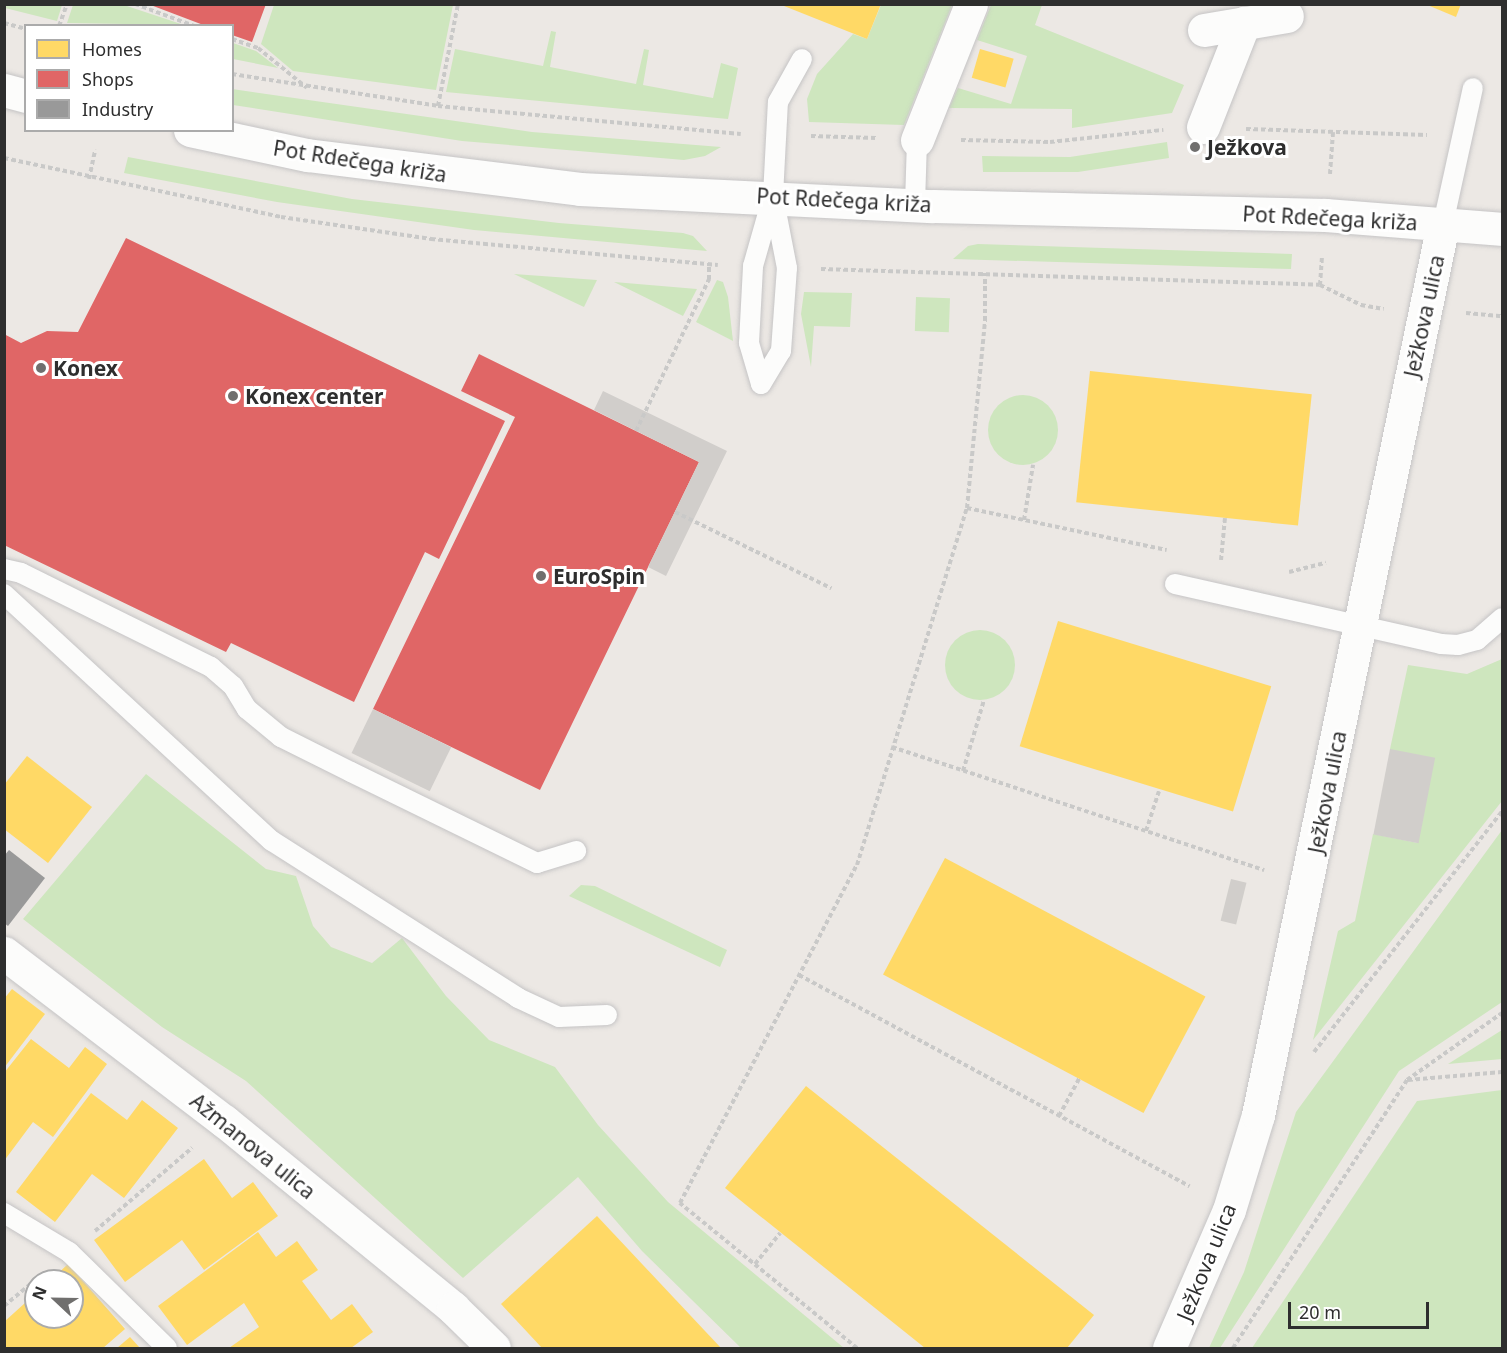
<!DOCTYPE html>
<meta charset="utf-8">
<style>
body{margin:0}
#map{position:relative;width:1507px;height:1353px;overflow:hidden;background:#ece8e4;font-family:"Noto Sans",sans-serif}
div>[style]{position:absolute}
[style*='--x']{left:calc(var(--x)*1px);top:calc(var(--y)*1px);width:calc(var(--w)*1px);rotate:calc(var(--a)*1deg)}
.green>*{inset:0;background:#cee6be;transform-origin:0 0}
.round{border-radius:50%}
.homes>*{inset:0;background:#ffd966;transform-origin:0 0}
.shops>*{inset:0;background:#e06666}
.industry>*{inset:0;background:#999}
.building>*{inset:0;background:#d1cecb;transform-origin:0 0}
.path>*{height:4px;margin-top:-2px;transform-origin:0;background:repeating-linear-gradient(90deg,#c9c9c8 0 4.5px,transparent 0 7.5px)}
.roads{filter:drop-shadow(0 0 2px #c5c4c5) drop-shadow(0 0 2px #c5c4c5)}
.lane>*{height:20px;margin:-10px;padding:0 10px;transform-origin:10px;border-radius:10px;background:#fcfcfb}
.street>*{height:33px;margin:-16.5px;padding:0 16.5px;transform-origin:16.5px;border-radius:16.5px;background:#fcfcfb}
.secondary>*{height:33px;margin:-16.5px;padding:0 16.5px;transform-origin:16.5px;border-radius:16.5px;background:#fcfcfb}
.dots>*{width:16px;height:16px;translate:-50% -50%;box-sizing:border-box;border:3px solid #fff;border-radius:50%}
span{translate:-50% -50%;white-space:nowrap;text-align:center;line-height:1.15;-webkit-text-stroke:6px #fff;paint-order:stroke}
.poi-label{font-size:21px;color:#2e2e2e;font-weight:700}
.left{translate:0 -50%;text-align:left}
.street-label{font-size:21px;color:#2e2e2e}
.frame{position:absolute;inset:0;border:6px solid #2e2e2e;pointer-events:none}
.legend{position:absolute;left:24px;top:24px;width:210px;height:108px;box-sizing:border-box;background:#fff;border:2px solid #ababab;margin:0;padding:8px 10px;list-style:none;font-size:18px;color:#2e2e2e}
.legend li{display:flex;align-items:center;gap:12px;height:30px}
.legend b{width:30px;border:2px solid #ababab}
.north{position:absolute;left:24px;top:1269px;width:60px;height:60px;box-sizing:border-box;background:#fff;border:2px solid #ababab;border-radius:50%;rotate:292deg;font-size:16px;font-weight:700;line-height:24px;text-align:center;color:#2e2e2e}
.north::after{content:'';display:block;margin:auto;width:21px;height:27px;background:#706f6e;clip-path:polygon(50% 0,100% 100%,50% 72%,0 100%)}
.scale{position:absolute;left:1288px;top:1302px;width:141px;height:27px;box-sizing:border-box;border:3px solid #2e2e2e;border-top:0;padding-left:8px;font-size:18px;line-height:21px;white-space:nowrap;color:#2e2e2e;-webkit-text-stroke:4px #fff;paint-order:stroke}
</style>
<div id="map">
<div class="green">
<div style="clip-path:polygon(4px 5px,5px 4px,62px 5px,57px 21px,5px 8px)"></div>
<div style="clip-path:polygon(124px 5px,184px 25px,67px 23px,73px 5px)"></div>
<div style="clip-path:polygon(274px 5px,453px 5px,436px 90px,293px 71px,261px 44px)"></div>
<div style="clip-path:polygon(881px 5px,952px 5px,904px 125px,809px 122px,807px 99px,817px 74px,853px 34px,867px 39px)"></div>
<div style="clip-path:polygon(991px 5px,1042px 5px,1035px 25px,1184px 85px,1172px 113px,1072px 128px,1072px 109px,949px 108px,958px 88px,1011px 104px,1027px 56px,977px 40px)"></div>
<div style="clip-path:polygon(551px 31px,556px 32px,550px 67px,636px 84px,644px 49px,649px 50px,643px 85px,713px 98px,721px 63px,738px 68px,728px 119px,446px 92px,455px 49px,543px 66px)"></div>
<div style="clip-path:polygon(233px 43px,256px 51px,278px 68px,233px 59px)"></div>
<div style="clip-path:polygon(232px 89px,532px 132px,721px 147px,705px 156px,684px 160px,462px 141px,233px 105px)"></div>
<div style="clip-path:polygon(1167px 142px,1169px 158px,1078px 172px,983px 172px,982px 156px,1070px 157px)"></div>
<div style="clip-path:polygon(128px 157px,352px 199px,559px 223px,683px 233px,693px 236px,707px 251px,474px 230px,277px 202px,124px 173px)"></div>
<div style="clip-path:polygon(978px 244px,1292px 254px,1291px 269px,953px 259px,968px 246px)"></div>
<div style="clip-path:polygon(514px 274px,597px 280px,584px 307px)"></div>
<div style="clip-path:polygon(717px 280px,723px 282px,728px 297px,733px 341px,696px 322px)"></div>
<div style="clip-path:polygon(614px 282px,697px 289px,683px 316px)"></div>
<div style="clip-path:polygon(804px 292px,852px 293px,850px 327px,814px 326px,811px 367px,801px 314px)"></div>
<div style="left:916px;top:297px;width:34px;height:34px;rotate:2deg"></div>
<div class="round" style="left:988px;top:395px;width:70px;height:70px"></div>
<div class="round" style="left:945px;top:630px;width:70px;height:70px"></div>
<div style="clip-path:polygon(1502px 659px,1502px 801px,1313px 1040px,1338px 931px,1355px 921px,1373px 834px,1418px 843px,1390px 749px,1408px 665px,1467px 674px)"></div>
<div style="clip-path:polygon(146px 774px,266px 869px,296px 876px,313px 926px,331px 947px,372px 963px,402px 938px,446px 996px,489px 1040px,555px 1067px,598px 1125px,668px 1202px,844px 1348px,741px 1348px,642px 1251px,578px 1177px,463px 1278px,246px 1081px,162px 1027px,23px 919px)"></div>
<div style="clip-path:polygon(1502px 830px,1502px 1002px,1399px 1071px,1220px 1348px,1209px 1348px,1244px 1272px,1296px 1112px)"></div>
<div style="clip-path:polygon(581px 885px,595px 886px,727px 950px,720px 967px,569px 896px)"></div>
<div style="clip-path:polygon(1502px 1030px,1502px 1059px,1448px 1064px)"></div>
<div style="clip-path:polygon(1502px 1090px,1502px 1348px,1252px 1348px,1417px 1101px)"></div>
</div>
<div class="homes">
<div style="clip-path:polygon(779px 4px,881px 4px,867px 39px)"></div>
<div style="clip-path:polygon(1425px 4px,1461px 4px,1456px 17px)"></div>
<div style="left:980px;top:49px;width:35px;height:30px;rotate:16deg"></div>
<div style="left:1090px;top:371px;width:223px;height:132px;rotate:6deg"></div>
<div style="left:1058px;top:621px;width:223px;height:131px;rotate:17deg"></div>
<div style="clip-path:polygon(27px 756px,92px 807px,48px 863px,4px 829px,4px 785px)"></div>
<div style="left:945px;top:858px;width:295px;height:132px;rotate:28deg"></div>
<div style="clip-path:polygon(12px 989px,45px 1014px,4px 1068px,4px 999px)"></div>
<div style="clip-path:polygon(31px 1039px,69px 1068px,85px 1047px,107px 1064px,53px 1137px,33px 1122px,4px 1161px,4px 1073px)"></div>
<div style="clip-path:polygon(806px 1086px,1094px 1315px,1067px 1348px,925px 1348px,725px 1188px)"></div>
<div style="clip-path:polygon(91px 1093px,127px 1120px,142px 1100px,178px 1128px,124px 1198px,92px 1174px,55px 1222px,16px 1192px)"></div>
<div style="clip-path:polygon(204px 1159px,232px 1198px,253px 1182px,278px 1216px,204px 1270px,182px 1240px,125px 1282px,94px 1240px)"></div>
<div style="clip-path:polygon(597px 1216px,721px 1348px,542px 1348px,501px 1304px)"></div>
<div style="clip-path:polygon(258px 1232px,276px 1257px,297px 1241px,318px 1270px,302px 1281px,331px 1320px,352px 1304px,373px 1332px,351px 1348px,229px 1348px,259px 1327px,244px 1303px,187px 1345px,158px 1306px)"></div>
<div style="clip-path:polygon(68px 1264px,125px 1329px,103px 1348px,4px 1348px,4px 1322px,36px 1293px,36px 1317px,72px 1317px,72px 1281px,50px 1281px)"></div>
<div style="clip-path:polygon(130px 1337px,140px 1348px,117px 1348px)"></div>
</div>
<div class="shops">
<div style="clip-path:polygon(148px 4px,266px 4px,252px 42px,232px 35px,232px 26px,206px 26px)"></div>
<div style="clip-path:polygon(126px 238px,505px 421px,439px 559px,425px 552px,354px 702px,231px 643px,226px 652px,4px 545px,4px 334px,21px 343px,47px 331px,78px 332px)"></div>
<div style="clip-path:polygon(479px 354px,699px 462px,540px 790px,373px 709px,515px 417px,461px 391px)"></div>
</div>
<div class="industry">
<div style="clip-path:polygon(9px 850px,45px 878px,8px 926px,4px 923px,4px 856px)"></div>
</div>
<div class="building">
<div style="clip-path:polygon(603px 391px,727px 451px,666px 576px,648px 567px,699px 462px,594px 410px)"></div>
<div style="left:373px;top:709px;width:87px;height:49px;rotate:26deg"></div>
<div style="left:1390px;top:749px;width:46px;height:87px;rotate:11deg"></div>
<div style="left:1231px;top:879px;width:16px;height:43px;rotate:14deg"></div>
</div>
<div class="path">
<div style="--x:135;--y:4;--w:63;--a:20.4"></div>
<div style="--x:4;--y:23;--w:23;--a:15"></div>
<div style="--x:59;--y:26;--w:23;--a:-70"></div>
<div style="--x:232;--y:39;--w:28;--a:19"></div>
<div style="--x:258;--y:48;--w:63;--a:39.2"></div>
<div style="--x:232;--y:74;--w:208;--a:8.8"></div>
<div style="--x:438;--y:106;--w:304;--a:5.3"></div>
<div style="--x:438;--y:106;--w:104;--a:-78.9"></div>
<div style="--x:1246;--y:129;--w:181;--a:1.9"></div>
<div style="--x:811;--y:136;--w:65;--a:1.8"></div>
<div style="--x:961;--y:140;--w:89;--a:1.3"></div>
<div style="--x:1050;--y:142;--w:114;--a:-6.1"></div>
<div style="--x:4;--y:158;--w:283;--a:12"></div>
<div style="--x:281;--y:217;--w:152;--a:8.3"></div>
<div style="--x:431;--y:239;--w:288;--a:5.2"></div>
<div style="--x:1330;--y:174;--w:42;--a:-85.9"></div>
<div style="--x:89;--y:179;--w:30;--a:-78"></div>
<div style="--x:821;--y:269;--w:499;--a:1.8"></div>
<div style="--x:1320;--y:285;--w:46;--a:26"></div>
<div style="--x:1361;--y:305;--w:23;--a:10"></div>
<div style="--x:1320;--y:285;--w:29;--a:-86"></div>
<div style="--x:1466;--y:313;--w:36;--a:5"></div>
<div style="--x:636;--y:431;--w:169;--a:-64.3"></div>
<div style="--x:709;--y:279;--w:15;--a:-90"></div>
<div style="--x:967;--y:508;--w:204;--a:11.9"></div>
<div style="--x:675;--y:512;--w:174;--a:26"></div>
<div style="--x:1024;--y:520;--w:56;--a:-80.7"></div>
<div style="--x:1221;--y:560;--w:42;--a:-84.6"></div>
<div style="--x:1289;--y:572;--w:38;--a:-14"></div>
<div style="--x:892;--y:747;--w:392;--a:18.3"></div>
<div style="--x:963;--y:771;--w:74;--a:-73.5"></div>
<div style="--x:1146;--y:831;--w:42;--a:-72"></div>
<div style="--x:799;--y:975;--w:444;--a:28.4"></div>
<div style="--x:1314;--y:1052;--w:306;--a:-52"></div>
<div style="--x:1408;--y:1080;--w:94;--a:-4.9"></div>
<div style="--x:1059;--y:1116;--w:44;--a:-61.7"></div>
<div style="--x:95;--y:1231;--w:128;--a:-40.6"></div>
<div style="--x:755;--y:1264;--w:40;--a:-51"></div>
<div style="--x:4;--y:1306;--w:47;--a:-39.8"></div>
<div style="--x:857;--y:1348;--w:229;--a:-140.7"></div>
<div style="--x:680;--y:1203;--w:382;--a:-62.4"></div>
<div style="--x:857;--y:865;--w:374;--a:-72.9"></div>
<div style="--x:967;--y:508;--w:188;--a:-84.5"></div>
<div style="--x:985;--y:321;--w:48;--a:-90"></div>
<div style="--x:1233;--y:1348;--w:320;--a:-57"></div>
<div style="--x:1407;--y:1080;--w:116;--a:-35.2"></div>
</div>
<div class="roads">
<div class="lane">
<div style="--x:915;--y:204;--w:64;--a:-88.2"></div>
<div style="--x:1443;--y:224;--w:139;--a:-77.6"></div>
<div style="--x:761;--y:384;--w:43;--a:-106.3"></div>
<div style="--x:749;--y:343;--w:77;--a:-87"></div>
<div style="--x:753;--y:266;--w:73;--a:-74.1"></div>
<div style="--x:773;--y:196;--w:94;--a:-87"></div>
<div style="--x:778;--y:102;--w:49;--a:-60.8"></div>
<div style="--x:761;--y:384;--w:39;--a:-59"></div>
<div style="--x:781;--y:351;--w:83;--a:-85.9"></div>
<div style="--x:787;--y:268;--w:68;--a:-101"></div>
<div style="--x:4;--y:569;--w:17;--a:13"></div>
<div style="--x:21;--y:573;--w:212;--a:26.3"></div>
<div style="--x:211;--y:667;--w:29;--a:41"></div>
<div style="--x:233;--y:686;--w:27;--a:59"></div>
<div style="--x:247;--y:709;--w:44;--a:39.5"></div>
<div style="--x:281;--y:737;--w:78;--a:26.6"></div>
<div style="--x:351;--y:772;--w:207;--a:26.1"></div>
<div style="--x:537;--y:863;--w:41;--a:-17.1"></div>
<div style="--x:1175;--y:584;--w:273;--a:12.7"></div>
<div style="--x:1441;--y:644;--w:17;--a:3"></div>
<div style="--x:1458;--y:645;--w:20;--a:-15"></div>
<div style="--x:1477;--y:640;--w:33;--a:-41"></div>
<div style="--x:4;--y:594;--w:364;--a:42.7"></div>
<div style="--x:272;--y:841;--w:292;--a:32.5"></div>
<div style="--x:518;--y:998;--w:45;--a:24.9"></div>
<div style="--x:559;--y:1017;--w:48;--a:-2.4"></div>
<div style="--x:4;--y:1213;--w:76;--a:31"></div>
<div style="--x:69;--y:1252;--w:137;--a:44.4"></div>
</div>
<div class="street">
<div style="--x:1204;--y:30;--w:84;--a:-9.6"></div>
<div style="--x:1203;--y:127;--w:112;--a:-68.5"></div>
<div style="--x:917;--y:140;--w:146;--a:-68.3"></div>
<div style="--x:4;--y:953;--w:277;--a:37.4"></div>
<div style="--x:224;--y:1121;--w:296;--a:39.2"></div>
<div style="--x:453;--y:1308;--w:57;--a:44.3"></div>
<div style="--x:1169;--y:1348;--w:150;--a:-66.5"></div>
<div style="--x:1229;--y:1210;--w:99;--a:-73"></div>
<div style="--x:1258;--y:1115;--w:910;--a:-78.27"></div>
</div>
<div class="secondary">
<div style="--x:4;--y:90;--w:23;--a:15"></div>
<div style="--x:190;--y:130;--w:120;--a:12.1"></div>
<div style="--x:307;--y:155;--w:275;--a:7.1"></div>
<div style="--x:580;--y:189;--w:353;--a:2.8"></div>
<div style="--x:933;--y:206;--w:393;--a:1.3"></div>
<div style="--x:1326;--y:215;--w:177;--a:4.5"></div>
</div>
</div>
<div class="dots">
<div style="left:1195px;top:147px;background:#706f6e"></div>
<div style="left:41px;top:368px;background:#706f6e"></div>
<div style="left:233px;top:396px;background:#706f6e"></div>
<div style="left:541px;top:576px;background:#706f6e"></div>
</div>
<div class="poi-label">
<span class="left" style="left:1207px;top:147px">Ježkova</span>
<span class="left" style="left:53px;top:368px">Konex</span>
<span class="left" style="left:245px;top:396px">Konex center</span>
<span class="left" style="left:553px;top:576px">EuroSpin</span>
</div>
<div class="street-label">
<span style="left:360px;top:161px;rotate:9deg">Pot Rdečega križa</span>
<span style="left:844px;top:200px;rotate:3deg">Pot Rdečega križa</span>
<span style="left:1330px;top:218px;rotate:3deg">Pot Rdečega križa</span>
<span style="left:1424px;top:316px;rotate:-78deg">Ježkova ulica</span>
<span style="left:1327px;top:792px;rotate:-79deg">Ježkova ulica</span>
<span style="left:253px;top:1146px;rotate:39deg">Ažmanova ulica</span>
<span style="left:1206px;top:1262px;rotate:-68deg">Ježkova ulica</span>
</div>
<div class="frame"></div>
<ul class="legend">
<li><b style="height:16px;background:#ffd966"></b>Homes</li>
<li><b style="height:16px;background:#e06666"></b>Shops</li>
<li><b style="height:16px;background:#999"></b>Industry</li>
</ul>
<div class="north">N</div>
<div class="scale">20 m</div>
</div>
